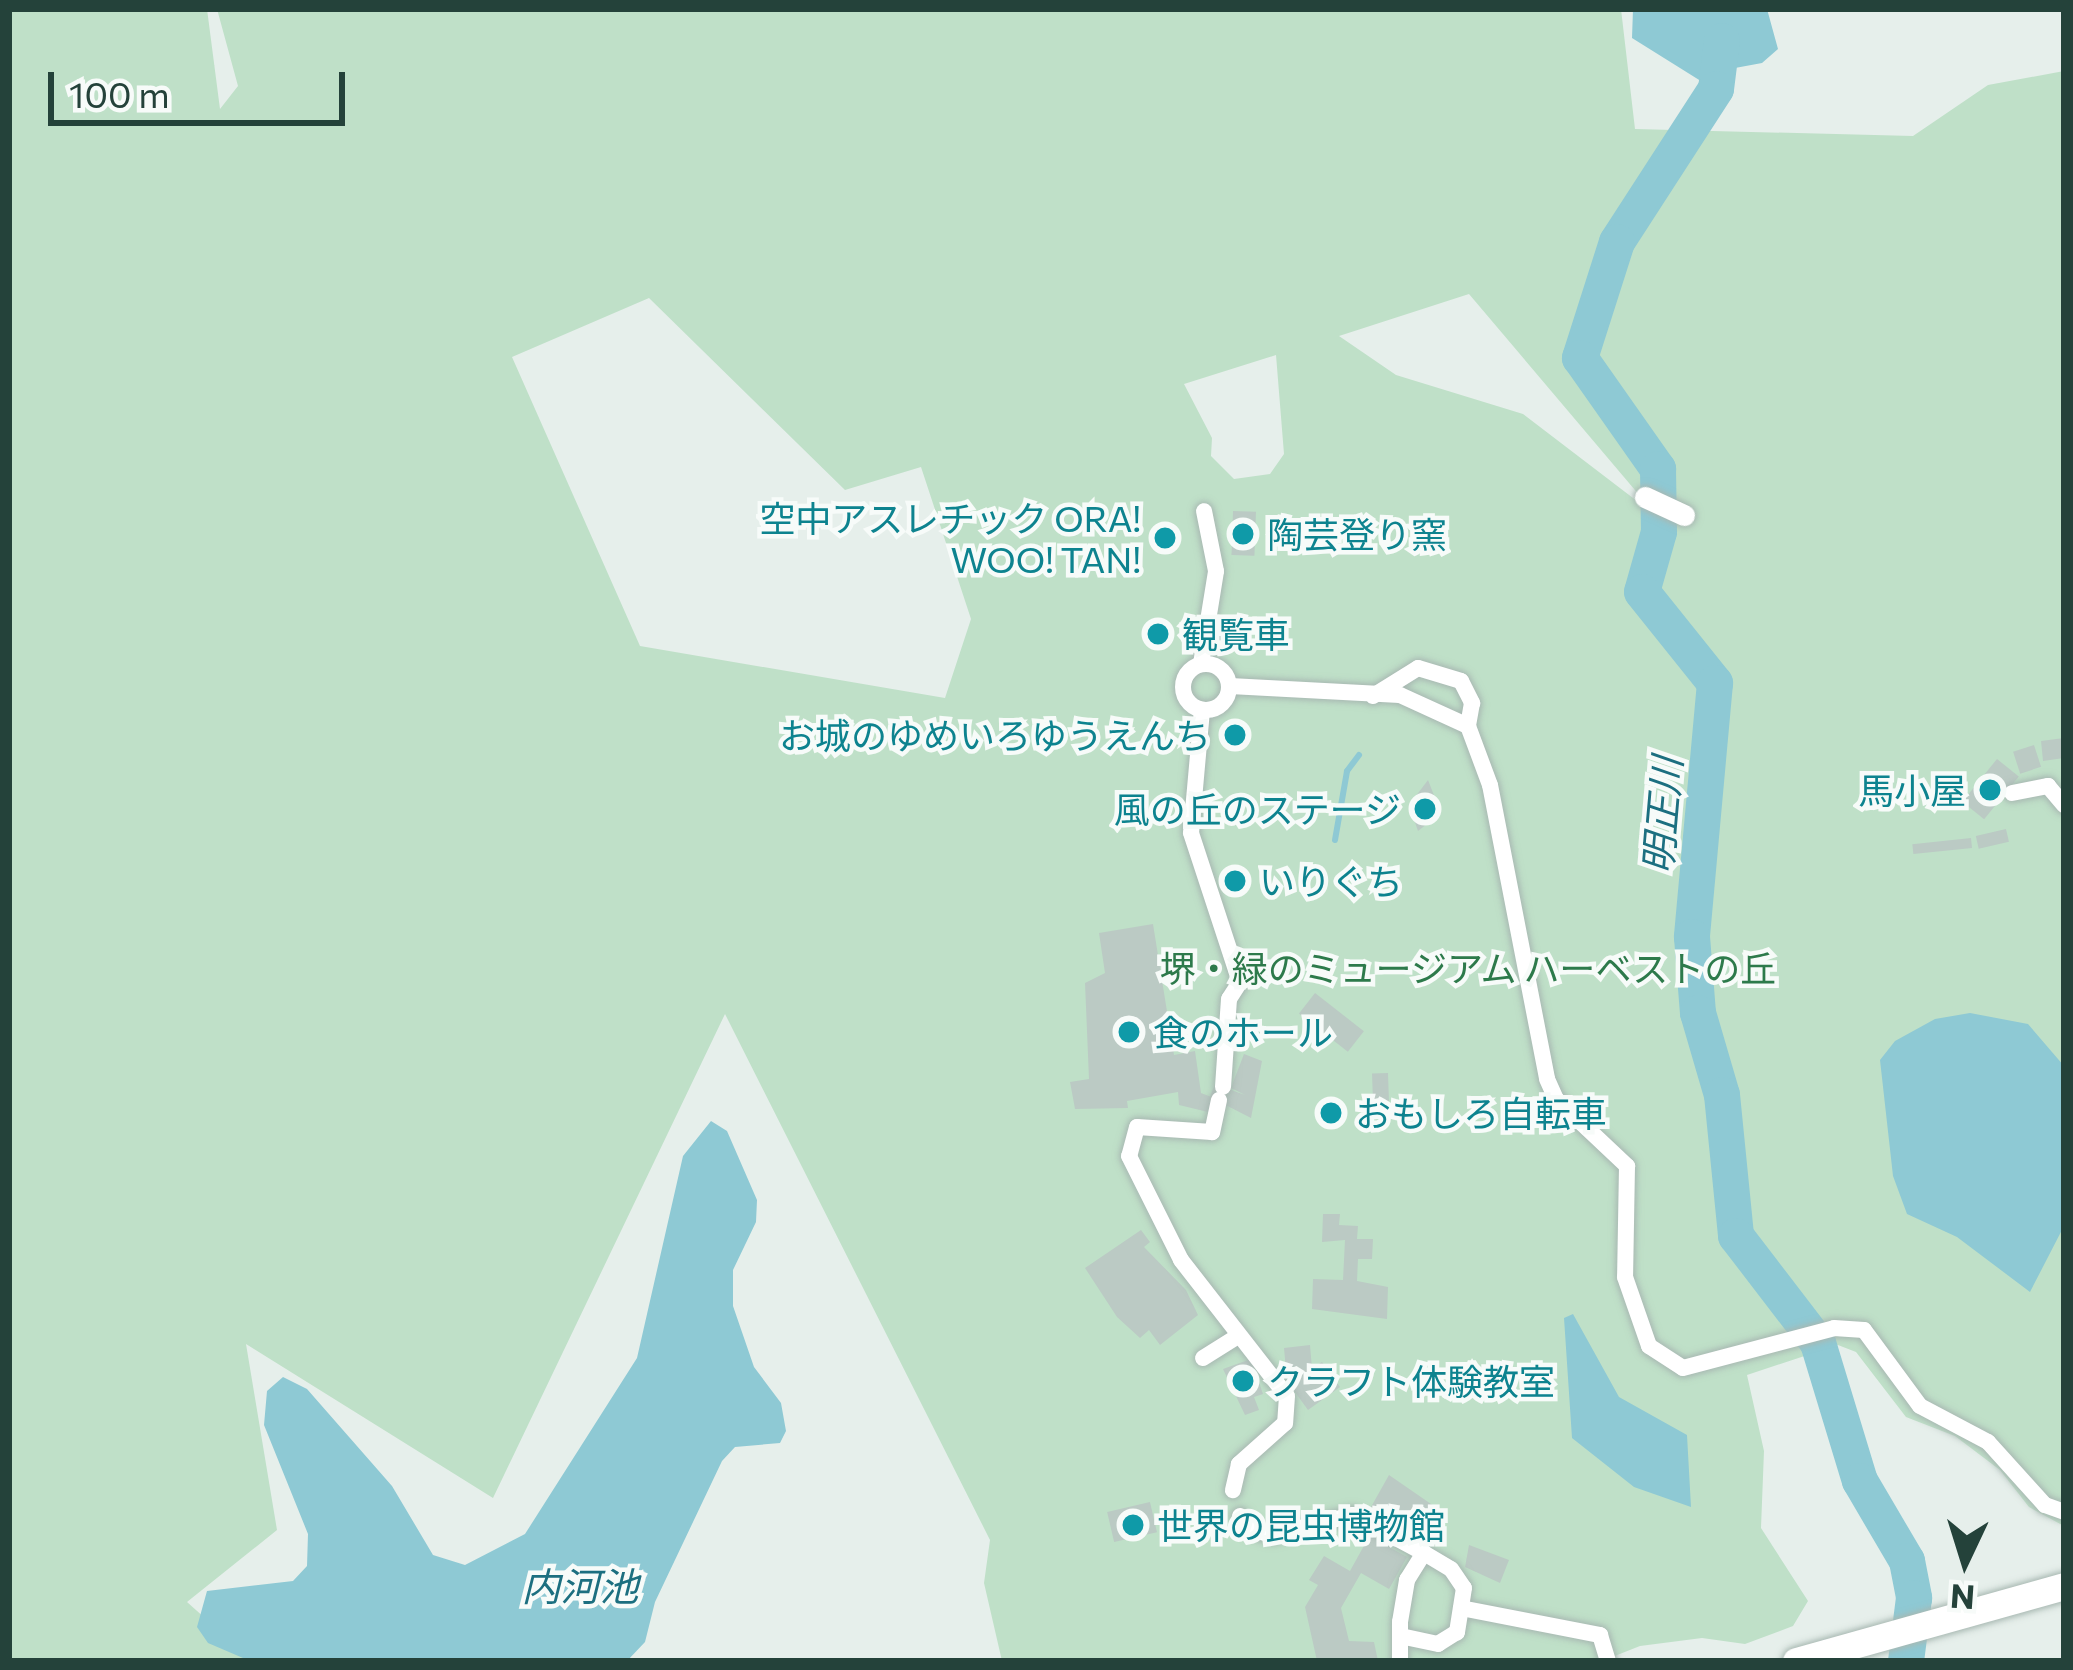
<!DOCTYPE html>
<meta charset="utf-8">
<style>
body{margin:0}
#map{position:relative;width:2073px;height:1670px;overflow:hidden;background:#e6efeb;font-family:Commissioner,"Noto Sans JP",sans-serif}
div>[style]{position:absolute}
[style*='--x']{left:calc(var(--x)*1px);top:calc(var(--y)*1px);width:calc(var(--w)*1px);rotate:calc(var(--a)*1deg)}
.green>*{inset:0;background:#bfe0c8}
.water>*{inset:0;background:#8ec9d4}
.stream>*{height:6px;margin:-3px;padding:0 3px;transform-origin:3px;border-radius:3px;background:#8ec9d4}
.river>*{height:36px;margin:-18px;padding:0 18px;transform-origin:18px;border-radius:18px;background:#8ec9d4}
.building>*{inset:0;background:#bbcac4;transform-origin:0 0}
.roads{filter:drop-shadow(0 0 3px #a8b8b2) drop-shadow(0 0 3px #a8b8b2)}
.pedestrian>*{height:16px;margin:-8px;padding:0 8px;transform-origin:8px;border-radius:8px;background:#fff}
.pedestrian>.ring{margin:-8px;padding:0;box-sizing:content-box;background:none;border:16px solid #fff;border-radius:50%}
.minor>*{height:21px;margin:-10.5px;padding:0 10.5px;transform-origin:10.5px;border-radius:10.5px;background:#fff}
.tertiary>*{height:27px;margin:-13.5px;padding:0 13.5px;transform-origin:13.5px;border-radius:13.5px;background:#fff}
.dots>*{width:33px;height:33px;translate:-50% -50%;box-sizing:border-box;border:6px solid #f7fbf9;border-radius:50%}
span{translate:-50% -50%;white-space:nowrap;text-align:center;line-height:1.15;-webkit-text-stroke:9px #f7fbf9;paint-order:stroke}
.culture-label{font-size:36px;color:#0d838f}
.right{translate:-100% -50%;text-align:right}
.left{translate:0 -50%;text-align:left}
.park-label{font-size:36px;color:#2d7a4b}
.water-label{font-size:39px;color:#1c6f80;font-style:italic}
.frame{position:absolute;inset:0;border:12px solid #24423a;pointer-events:none}
.north{position:absolute;left:1905px;top:1502px;width:120px;height:120px;-webkit-text-stroke:9px #f7fbf9;paint-order:stroke;rotate:184deg;font-size:33px;font-weight:700;line-height:48px;text-align:center;color:#24423a}
.north::after{content:'';display:block;margin:auto;width:42px;height:54px;background:#24423a;clip-path:polygon(50% 0,100% 100%,50% 72%,0 100%)}
.scale{position:absolute;left:48px;top:72px;width:297px;height:54px;box-sizing:border-box;border:6px solid #24423a;border-top:0;padding-left:15px;font-size:36px;line-height:42px;white-space:nowrap;color:#24423a;-webkit-text-stroke:9px #f7fbf9;paint-order:stroke}
</style>
<div id="map">
<div class="green">
<div style="clip-path:polygon(evenodd,9px 9px,207px 9px,220px 109px,238px 86px,217px 9px,1621px 9px,1635px 129px,1913px 136px,1988px 85px,2064px 71px,2064px 1526px,2029px 1507px,2000px 1470px,1955px 1436px,1906px 1417px,1856px 1352px,1838px 1345px,1747px 1375px,1764px 1451px,1761px 1528px,1808px 1601px,1793px 1626px,1745px 1644px,1702px 1638px,1640px 1646px,1602px 1661px,1002px 1661px,984px 1583px,990px 1540px,725px 1014px,493px 1498px,246px 1344px,277px 1530px,187px 1602px,253px 1661px,9px 1661px,9px 9px,1469px 294px,1651px 509px,1650px 511px,1523px 414px,1396px 375px,1339px 336px,1469px 294px,9px 9px,649px 298px,845px 490px,921px 467px,971px 619px,945px 698px,640px 646px,512px 357px,649px 298px,9px 9px,1276px 355px,1284px 454px,1270px 474px,1234px 479px,1211px 456px,1212px 438px,1184px 384px,1276px 355px)"></div>
</div>
<div class="water">
<div style="clip-path:polygon(1633px 9px,1767px 9px,1778px 49px,1762px 63px,1735px 68px,1720px 93px,1632px 38px)"></div>
<div style="clip-path:polygon(1970px 1013px,2028px 1024px,2064px 1066px,2064px 1226px,2030px 1292px,1957px 1237px,1907px 1214px,1893px 1176px,1880px 1060px,1895px 1041px,1935px 1019px)"></div>
<div style="clip-path:polygon(711px 1121px,727px 1131px,757px 1200px,756px 1222px,733px 1270px,733px 1306px,754px 1367px,781px 1403px,786px 1431px,780px 1443px,735px 1447px,722px 1461px,655px 1602px,645px 1642px,627px 1661px,250px 1661px,208px 1643px,197px 1627px,207px 1591px,293px 1581px,307px 1566px,308px 1534px,264px 1425px,267px 1391px,283px 1377px,307px 1389px,392px 1486px,433px 1555px,465px 1565px,525px 1534px,637px 1358px,683px 1156px)"></div>
<div style="clip-path:polygon(1573px 1314px,1619px 1397px,1687px 1435px,1691px 1507px,1634px 1487px,1572px 1438px,1564px 1318px)"></div>
</div>
<div class="stream">
<div style="--x:1335;--y:840;--w:70;--a:-80.1"></div>
<div style="--x:1347;--y:771;--w:20;--a:-53"></div>
</div>
<div class="river">
<div style="--x:1722;--y:41;--w:48;--a:97.1"></div>
<div style="--x:1716;--y:89;--w:182;--a:122.9"></div>
<div style="--x:1617;--y:242;--w:122;--a:107.7"></div>
<div style="--x:1580;--y:358;--w:136;--a:54.9"></div>
<div style="--x:1658;--y:469;--w:63;--a:89.1"></div>
<div style="--x:1659;--y:532;--w:62;--a:105.8"></div>
<div style="--x:1642;--y:592;--w:117;--a:51.3"></div>
<div style="--x:1715;--y:683;--w:255;--a:95.2"></div>
<div style="--x:1692;--y:937;--w:76;--a:85.5"></div>
<div style="--x:1698;--y:1013;--w:85;--a:73.7"></div>
<div style="--x:1722;--y:1095;--w:142;--a:84.3"></div>
<div style="--x:1736;--y:1236;--w:135;--a:52.5"></div>
<div style="--x:1818;--y:1343;--w:144;--a:73.1"></div>
<div style="--x:1860;--y:1481;--w:93;--a:59.6"></div>
<div style="--x:1907;--y:1561;--w:38;--a:79"></div>
<div style="--x:1914;--y:1598;--w:64;--a:97.2"></div>
</div>
<div class="building">
<div style="left:1233px;top:511px;width:23px;height:44px;rotate:2deg"></div>
<div style="left:1219px;top:616px;width:22px;height:32px;rotate:10deg"></div>
<div style="clip-path:polygon(2064px 738px,2064px 758px,2043px 761px,2041px 741px)"></div>
<div style="left:2034px;top:745px;width:23px;height:22px;rotate:72deg"></div>
<div style="left:1997px;top:759px;width:28px;height:55px;rotate:39deg"></div>
<div style="clip-path:polygon(1428px 780px,1441px 813px,1418px 831px,1409px 805px)"></div>
<div style="left:2006px;top:829px;width:13px;height:31px;rotate:77deg"></div>
<div style="left:1971px;top:838px;width:10px;height:59px;rotate:84deg"></div>
<div style="clip-path:polygon(1153px 924px,1174px 1055px,1195px 1051px,1201px 1093px,1214px 1098px,1208px 1112px,1179px 1105px,1178px 1092px,1127px 1101px,1128px 1108px,1075px 1109px,1070px 1082px,1089px 1079px,1085px 983px,1105px 973px,1099px 933px)"></div>
<div style="left:1315px;top:993px;width:62px;height:26px;rotate:38deg"></div>
<div style="clip-path:polygon(1244px 1054px,1262px 1061px,1251px 1118px,1210px 1097px,1215px 1084px,1245px 1095px,1231px 1088px)"></div>
<div style="left:1388px;top:1073px;width:28px;height:16px;rotate:88deg"></div>
<div style="clip-path:polygon(1323px 1214px,1340px 1214px,1339px 1225px,1358px 1226px,1357px 1239px,1373px 1239px,1372px 1259px,1358px 1259px,1357px 1281px,1388px 1287px,1387px 1319px,1312px 1309px,1313px 1279px,1343px 1280px,1345px 1240px,1322px 1242px)"></div>
<div style="clip-path:polygon(1141px 1230px,1150px 1242px,1144px 1247px,1186px 1290px,1198px 1315px,1160px 1345px,1149px 1330px,1140px 1338px,1117px 1317px,1085px 1268px)"></div>
<div style="clip-path:polygon(1310px 1345px,1312px 1369px,1322px 1362px,1340px 1387px,1308px 1410px,1287px 1381px,1284px 1348px)"></div>
<div style="clip-path:polygon(1251px 1359px,1263px 1394px,1254px 1397px,1259px 1410px,1245px 1415px,1223px 1369px)"></div>
<div style="clip-path:polygon(1389px 1475px,1447px 1515px,1432px 1542px,1402px 1525px,1389px 1547px,1407px 1557px,1389px 1589px,1361px 1573px,1341px 1608px,1349px 1641px,1374px 1642px,1378px 1661px,1317px 1661px,1305px 1607px,1318px 1585px,1309px 1580px,1324px 1556px,1350px 1571px,1382px 1513px,1371px 1507px)"></div>
<div style="left:1150px;top:1502px;width:31px;height:44px;rotate:77deg"></div>
<div style="clip-path:polygon(1469px 1545px,1509px 1560px,1500px 1583px,1465px 1567px)"></div>
</div>
<div class="roads">
<div class="pedestrian">
<div class="ring" style="left:1183px;top:664px;width:30px;height:30px"></div>
<div style="--x:1201;--y:664;--w:94;--a:-80.8"></div>
<div style="--x:1216;--y:571;--w:61;--a:-101.3"></div>
<div style="--x:1230;--y:686;--w:170;--a:3"></div>
<div style="--x:1400;--y:695;--w:75;--a:24.5"></div>
<div style="--x:1373;--y:696;--w:53;--a:-31.9"></div>
<div style="--x:1418;--y:668;--w:45;--a:16.8"></div>
<div style="--x:1461;--y:681;--w:25;--a:63"></div>
<div style="--x:1472;--y:703;--w:23;--a:100"></div>
<div style="--x:1468;--y:726;--w:63;--a:69.6"></div>
<div style="--x:1490;--y:785;--w:299;--a:79"></div>
<div style="--x:1547;--y:1079;--w:22;--a:66"></div>
<div style="--x:1556;--y:1099;--w:98;--a:43.3"></div>
<div style="--x:1627;--y:1166;--w:111;--a:91"></div>
<div style="--x:1625;--y:1277;--w:73;--a:70.8"></div>
<div style="--x:1649;--y:1346;--w:40;--a:32.9"></div>
<div style="--x:1683;--y:1368;--w:156;--a:-14.8"></div>
<div style="--x:1834;--y:1328;--w:30;--a:4"></div>
<div style="--x:1864;--y:1330;--w:94;--a:53.6"></div>
<div style="--x:1920;--y:1406;--w:77;--a:27.9"></div>
<div style="--x:1988;--y:1442;--w:85;--a:47.9"></div>
<div style="--x:2045;--y:1505;--w:20;--a:20"></div>
<div style="--x:1202;--y:710;--w:123;--a:95.1"></div>
<div style="--x:1191;--y:833;--w:157;--a:71.8"></div>
<div style="--x:1240;--y:982;--w:20;--a:123"></div>
<div style="--x:1229;--y:999;--w:88;--a:93.9"></div>
<div style="--x:2012;--y:793;--w:37;--a:-11"></div>
<div style="--x:2048;--y:786;--w:25;--a:50"></div>
<div style="--x:1219;--y:1100;--w:33;--a:102"></div>
<div style="--x:1212;--y:1132;--w:75;--a:-176.2"></div>
<div style="--x:1137;--y:1127;--w:30;--a:105"></div>
<div style="--x:1129;--y:1156;--w:116;--a:63.4"></div>
<div style="--x:1181;--y:1260;--w:172;--a:52.1"></div>
<div style="--x:1287;--y:1396;--w:27;--a:94"></div>
<div style="--x:1285;--y:1423;--w:62;--a:138.3"></div>
<div style="--x:1239;--y:1464;--w:27;--a:103"></div>
<div style="--x:1203;--y:1358;--w:39;--a:-32"></div>
<div style="--x:1240;--y:1516;--w:16;--a:52"></div>
<div style="--x:1250;--y:1529;--w:23;--a:15"></div>
<div style="--x:1272;--y:1535;--w:83;--a:-13.9"></div>
<div style="--x:1353;--y:1515;--w:81;--a:28.2"></div>
<div style="--x:1461;--y:1608;--w:142;--a:11"></div>
<div style="--x:1600;--y:1635;--w:27;--a:73"></div>
<div style="--x:1400;--y:1661;--w:39;--a:-90"></div>
<div style="--x:1400;--y:1622;--w:43;--a:-80.5"></div>
<div style="--x:1407;--y:1580;--w:32;--a:-58"></div>
<div style="--x:1424;--y:1553;--w:31;--a:31"></div>
<div style="--x:1451;--y:1569;--w:23;--a:56"></div>
<div style="--x:1464;--y:1588;--w:45;--a:99"></div>
<div style="--x:1457;--y:1632;--w:22;--a:148"></div>
<div style="--x:1438;--y:1644;--w:39;--a:-168"></div>
</div>
<div class="minor">
<div style="--x:1645;--y:497;--w:43;--a:24.8"></div>
</div>
<div class="tertiary">
<div style="--x:1796;--y:1661;--w:278;--a:-15.6"></div>
</div>
</div>
<div class="dots">
<div style="left:1243px;top:534px;background:#0f9aa8"></div>
<div style="left:1165px;top:538px;background:#0f9aa8"></div>
<div style="left:1158px;top:634px;background:#0f9aa8"></div>
<div style="left:1235px;top:735px;background:#0f9aa8"></div>
<div style="left:1990px;top:790px;background:#0f9aa8"></div>
<div style="left:1425px;top:809px;background:#0f9aa8"></div>
<div style="left:1235px;top:881px;background:#0f9aa8"></div>
<div style="left:1129px;top:1032px;background:#0f9aa8"></div>
<div style="left:1331px;top:1113px;background:#0f9aa8"></div>
<div style="left:1243px;top:1381px;background:#0f9aa8"></div>
<div style="left:1133px;top:1525px;background:#0f9aa8"></div>
</div>
<div class="culture-label">
<span class="right" style="left:1141px;top:538px">空中アスレチック ORA!<br>WOO! TAN!</span>
<span class="left" style="left:1267px;top:534px">陶芸登り窯</span>
<span class="left" style="left:1182px;top:634px">観覧車</span>
<span class="right" style="left:1211px;top:735px">お城のゆめいろゆうえんち</span>
<span class="right" style="left:1966px;top:790px">馬小屋</span>
<span class="right" style="left:1401px;top:809px">風の丘のステージ</span>
<span class="left" style="left:1259px;top:881px">いりぐち</span>
<span class="left" style="left:1153px;top:1032px">食のホール</span>
<span class="left" style="left:1355px;top:1113px">おもしろ自転車</span>
<span class="left" style="left:1267px;top:1381px">クラフト体験教室</span>
<span class="left" style="left:1157px;top:1525px">世界の昆虫博物館</span>
</div>
<div class="park-label">
<span style="left:1468px;top:968px">堺・緑のミュージアム ハーベストの丘</span>
</div>
<div class="water-label">
<span style="left:1661px;top:815px;rotate:-85deg">明正川</span>
<span style="left:580px;top:1585px">内河池</span>
</div>
<div class="frame"></div>
<div class="north">N</div>
<div class="scale">100 m</div>
</div>
